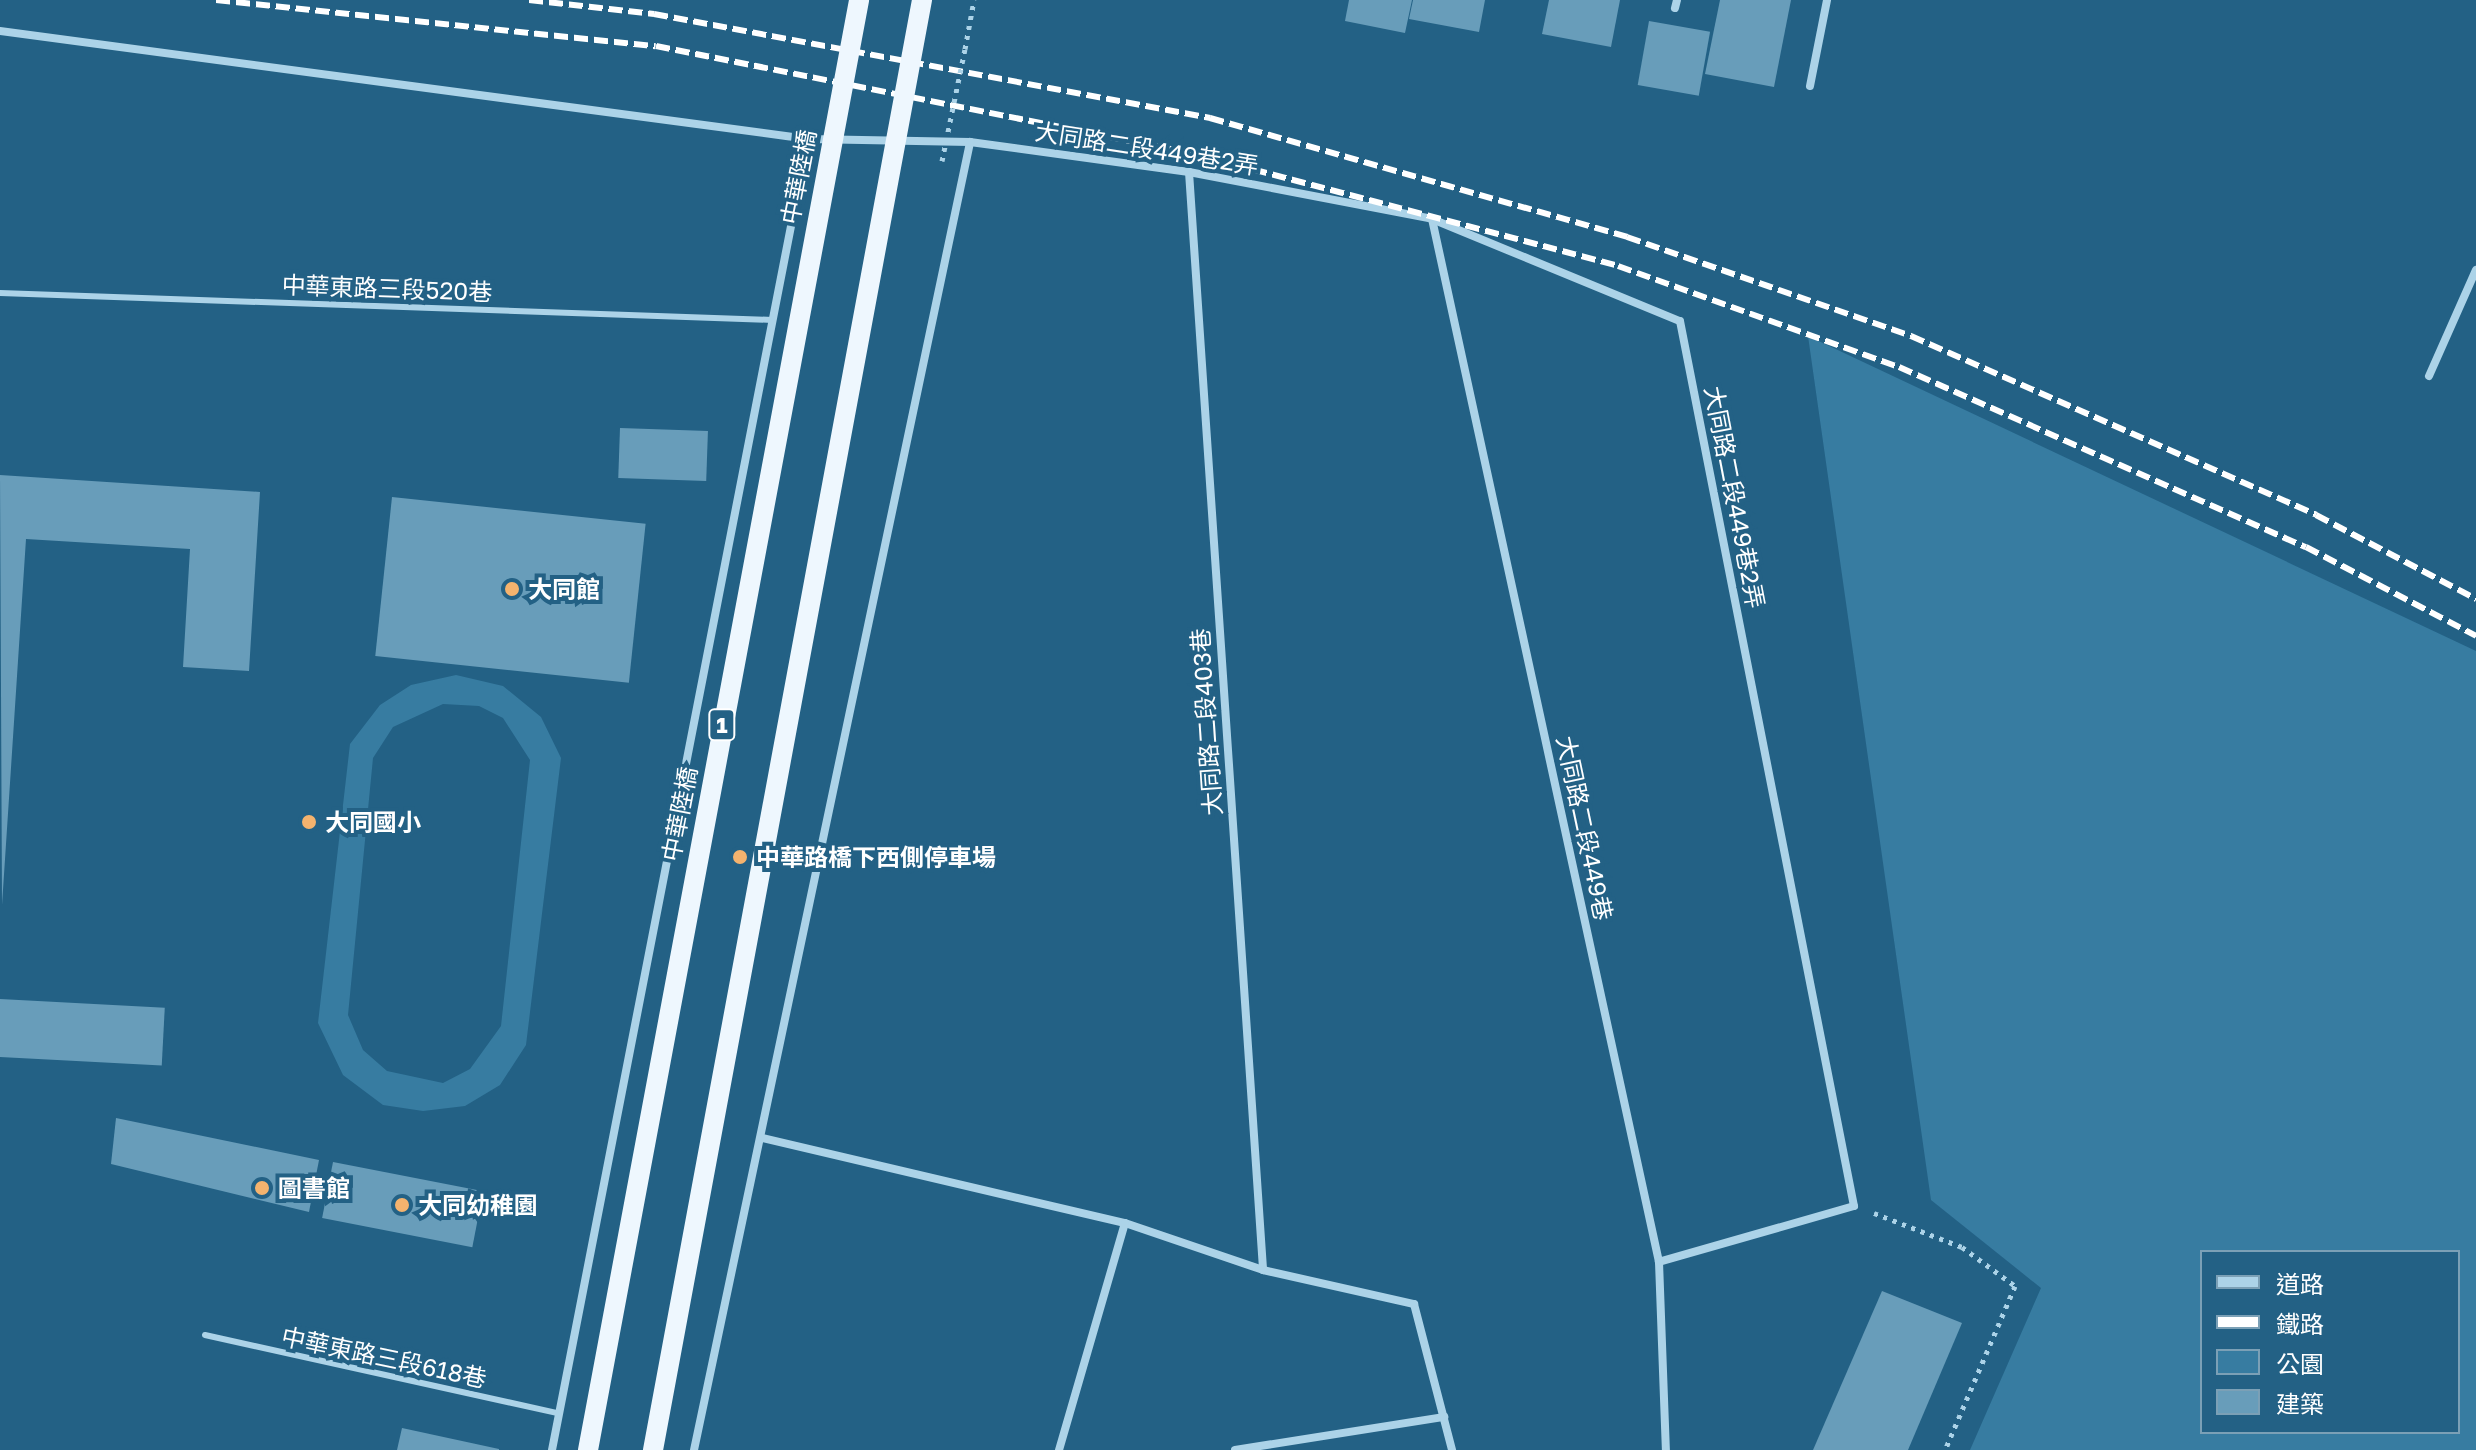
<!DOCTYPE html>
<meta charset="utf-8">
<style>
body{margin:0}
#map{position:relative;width:2476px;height:1450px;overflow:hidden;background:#236185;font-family:"Golos Text","Noto Sans TC",sans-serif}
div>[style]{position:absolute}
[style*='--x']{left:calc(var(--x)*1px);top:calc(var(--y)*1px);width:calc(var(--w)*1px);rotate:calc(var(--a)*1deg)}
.green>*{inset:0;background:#377ca1}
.building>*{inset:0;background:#689dba;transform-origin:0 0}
.path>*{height:5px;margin-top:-2.5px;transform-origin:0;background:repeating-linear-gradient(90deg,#acd3e8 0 4px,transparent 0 10px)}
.service>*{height:6px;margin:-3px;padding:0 3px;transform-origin:3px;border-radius:3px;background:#acd3e8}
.minor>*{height:8px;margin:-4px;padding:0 4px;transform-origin:4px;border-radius:4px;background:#acd3e8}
.rail>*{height:6px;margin-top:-3px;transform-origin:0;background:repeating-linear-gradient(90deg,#fff 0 14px,transparent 0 20px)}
.path-bridge>*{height:5px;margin-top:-2.5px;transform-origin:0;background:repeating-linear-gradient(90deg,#acd3e8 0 4px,transparent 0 10px)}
.primary-bridge>*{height:20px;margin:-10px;padding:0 10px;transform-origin:10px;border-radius:10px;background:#eef7fe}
.dots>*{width:22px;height:22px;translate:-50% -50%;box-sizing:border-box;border:4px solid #236185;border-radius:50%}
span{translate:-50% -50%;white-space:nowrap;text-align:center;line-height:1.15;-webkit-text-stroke:8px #236185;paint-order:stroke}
.shield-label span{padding:2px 6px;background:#236185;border:2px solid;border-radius:6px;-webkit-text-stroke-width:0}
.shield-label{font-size:22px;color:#fff;font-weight:700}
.street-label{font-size:24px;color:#fff}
.poi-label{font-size:24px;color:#fff;font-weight:700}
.left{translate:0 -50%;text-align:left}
.legend{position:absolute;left:2200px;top:1250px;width:260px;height:184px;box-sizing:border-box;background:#236185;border:2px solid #7ba0b6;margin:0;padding:10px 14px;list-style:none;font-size:24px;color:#fff}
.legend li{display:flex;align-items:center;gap:16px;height:40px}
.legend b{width:40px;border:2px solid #7ba0b6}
</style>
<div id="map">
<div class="green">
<div style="clip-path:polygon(evenodd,1808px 336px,2476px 651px,2476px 1450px,1970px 1450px,2041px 1288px,1931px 1200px,1808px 336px,2202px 1252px,2458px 1252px,2458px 1432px,2202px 1432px,2202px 1252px)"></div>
<div style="clip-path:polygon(evenodd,456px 675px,503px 686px,541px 717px,561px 758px,526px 1045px,500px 1085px,465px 1106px,423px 1111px,383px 1105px,343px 1075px,318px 1023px,350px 744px,380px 705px,411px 685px,456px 675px,443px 704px,479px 706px,503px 718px,530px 760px,501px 1026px,470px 1069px,443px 1083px,387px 1071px,363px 1050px,348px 1015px,373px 758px,393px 727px,443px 704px)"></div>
</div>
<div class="building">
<div style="clip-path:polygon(1349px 0,1412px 0,1405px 33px,1345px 21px)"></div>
<div style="clip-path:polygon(1413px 0,1485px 0,1479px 32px,1409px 19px)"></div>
<div style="clip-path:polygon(1549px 0,1620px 0,1611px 47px,1542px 34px)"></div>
<div style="clip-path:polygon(1720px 0,1791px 0,1774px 87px,1705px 74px)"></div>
<div style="left:1649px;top:21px;width:62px;height:65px;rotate:10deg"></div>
<div style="left:620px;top:428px;width:88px;height:50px;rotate:2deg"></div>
<div style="clip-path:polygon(0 475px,260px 492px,249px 671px,183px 667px,190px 549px,26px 539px,2px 905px)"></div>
<div style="left:392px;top:497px;width:255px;height:160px;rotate:6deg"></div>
<div style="left:0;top:999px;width:165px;height:58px;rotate:3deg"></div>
<div style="clip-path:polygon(116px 1118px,319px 1160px,309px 1212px,111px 1164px)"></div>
<div style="left:333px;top:1162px;width:153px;height:57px;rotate:11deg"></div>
<div style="clip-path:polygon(1882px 1291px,1962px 1323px,1908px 1450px,1813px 1450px)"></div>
<div style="clip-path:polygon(402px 1428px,499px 1449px,499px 1450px,397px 1450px)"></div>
</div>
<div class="path">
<div style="--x:965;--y:49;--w:50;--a:-79.6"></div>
<div style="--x:1874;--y:1213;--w:94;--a:21.1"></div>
<div style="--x:1962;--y:1247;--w:66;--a:36.3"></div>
<div style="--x:2015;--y:1286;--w:178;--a:113.1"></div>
</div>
<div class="service">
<div style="--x:0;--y:293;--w:773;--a:2"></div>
<div style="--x:205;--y:1335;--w:360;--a:12.5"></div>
</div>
<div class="minor">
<div style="--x:1675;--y:8;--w:8;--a:-76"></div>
<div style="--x:0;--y:31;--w:815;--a:7.61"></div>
<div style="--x:808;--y:139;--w:162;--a:1.1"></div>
<div style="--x:970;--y:142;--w:221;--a:7.8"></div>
<div style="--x:1189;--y:172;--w:248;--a:10.9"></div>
<div style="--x:1432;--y:219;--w:268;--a:22.4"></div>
<div style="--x:1680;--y:321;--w:902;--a:78.88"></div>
<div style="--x:1854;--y:1206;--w:203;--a:164"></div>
<div style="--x:1810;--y:86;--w:88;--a:-78.8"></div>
<div style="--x:1189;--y:172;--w:1100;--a:86.14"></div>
<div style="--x:1432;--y:219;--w:1067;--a:77.72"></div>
<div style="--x:1659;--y:1262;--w:188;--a:87.9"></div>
<div style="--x:2429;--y:376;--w:116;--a:-66.1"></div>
<div style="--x:762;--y:1138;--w:373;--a:13.2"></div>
<div style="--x:1125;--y:1223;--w:146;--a:18.8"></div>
<div style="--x:1263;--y:1270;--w:155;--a:12.7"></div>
<div style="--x:1414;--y:1304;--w:151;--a:75.4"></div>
<div style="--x:552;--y:1450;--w:1336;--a:-78.95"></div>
<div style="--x:694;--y:1450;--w:1337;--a:-78.08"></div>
<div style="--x:1059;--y:1450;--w:236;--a:-73.8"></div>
<div style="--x:1235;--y:1450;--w:212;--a:-9"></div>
</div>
<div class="rail">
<div style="--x:216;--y:0;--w:442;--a:6"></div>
<div style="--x:656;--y:46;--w:550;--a:11.33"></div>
<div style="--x:1195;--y:154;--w:438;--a:14.8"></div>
<div style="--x:1618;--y:266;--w:299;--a:19.8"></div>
<div style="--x:1899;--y:367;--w:445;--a:23.9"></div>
<div style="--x:2306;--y:547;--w:192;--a:27.6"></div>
<div style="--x:529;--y:0;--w:126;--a:6.4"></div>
<div style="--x:654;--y:14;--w:566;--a:10.59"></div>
<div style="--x:1210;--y:118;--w:434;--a:15.9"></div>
<div style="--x:1627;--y:237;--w:301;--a:19.2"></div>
<div style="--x:1911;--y:336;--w:443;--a:23.8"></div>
<div style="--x:2316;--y:515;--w:181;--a:27.7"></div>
</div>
<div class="path-bridge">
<div style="--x:942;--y:161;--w:114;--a:-78.4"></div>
</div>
<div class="primary-bridge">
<div style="--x:588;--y:1450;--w:1475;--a:-79.41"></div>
<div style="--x:653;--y:1450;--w:1475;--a:-79.49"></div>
</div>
<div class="dots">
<div style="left:512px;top:589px;background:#f4b36e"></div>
<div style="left:309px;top:822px;background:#f4b36e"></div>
<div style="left:740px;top:857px;background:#f4b36e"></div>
<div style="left:262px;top:1188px;background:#f4b36e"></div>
<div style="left:402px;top:1205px;background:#f4b36e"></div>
</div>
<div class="shield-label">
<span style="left:722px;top:725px">1</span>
</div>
<div class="street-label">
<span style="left:1147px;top:148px;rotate:9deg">大同路二段449巷2弄</span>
<span style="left:798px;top:177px;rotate:-79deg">中華陸橋</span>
<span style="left:387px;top:288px;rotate:2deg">中華東路三段520巷</span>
<span style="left:1735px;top:497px;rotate:79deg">大同路二段449巷2弄</span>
<span style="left:1206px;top:722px;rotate:-94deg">大同路二段403巷</span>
<span style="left:679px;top:814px;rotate:-79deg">中華陸橋</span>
<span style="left:1585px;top:828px;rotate:78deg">大同路二段449巷</span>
<span style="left:384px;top:1357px;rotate:12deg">中華東路三段618巷</span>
</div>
<div class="poi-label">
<span class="left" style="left:528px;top:589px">大同館</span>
<span class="left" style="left:325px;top:822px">大同國小</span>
<span class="left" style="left:756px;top:857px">中華路橋下西側停車場</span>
<span class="left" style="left:278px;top:1188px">圖書館</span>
<span class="left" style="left:418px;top:1205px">大同幼稚園</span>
</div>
<ul class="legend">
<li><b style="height:10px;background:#acd3e8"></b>道路</li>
<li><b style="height:10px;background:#fff"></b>鐵路</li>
<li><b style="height:22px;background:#377ca1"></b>公園</li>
<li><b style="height:22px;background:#689dba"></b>建築</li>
</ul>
</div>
